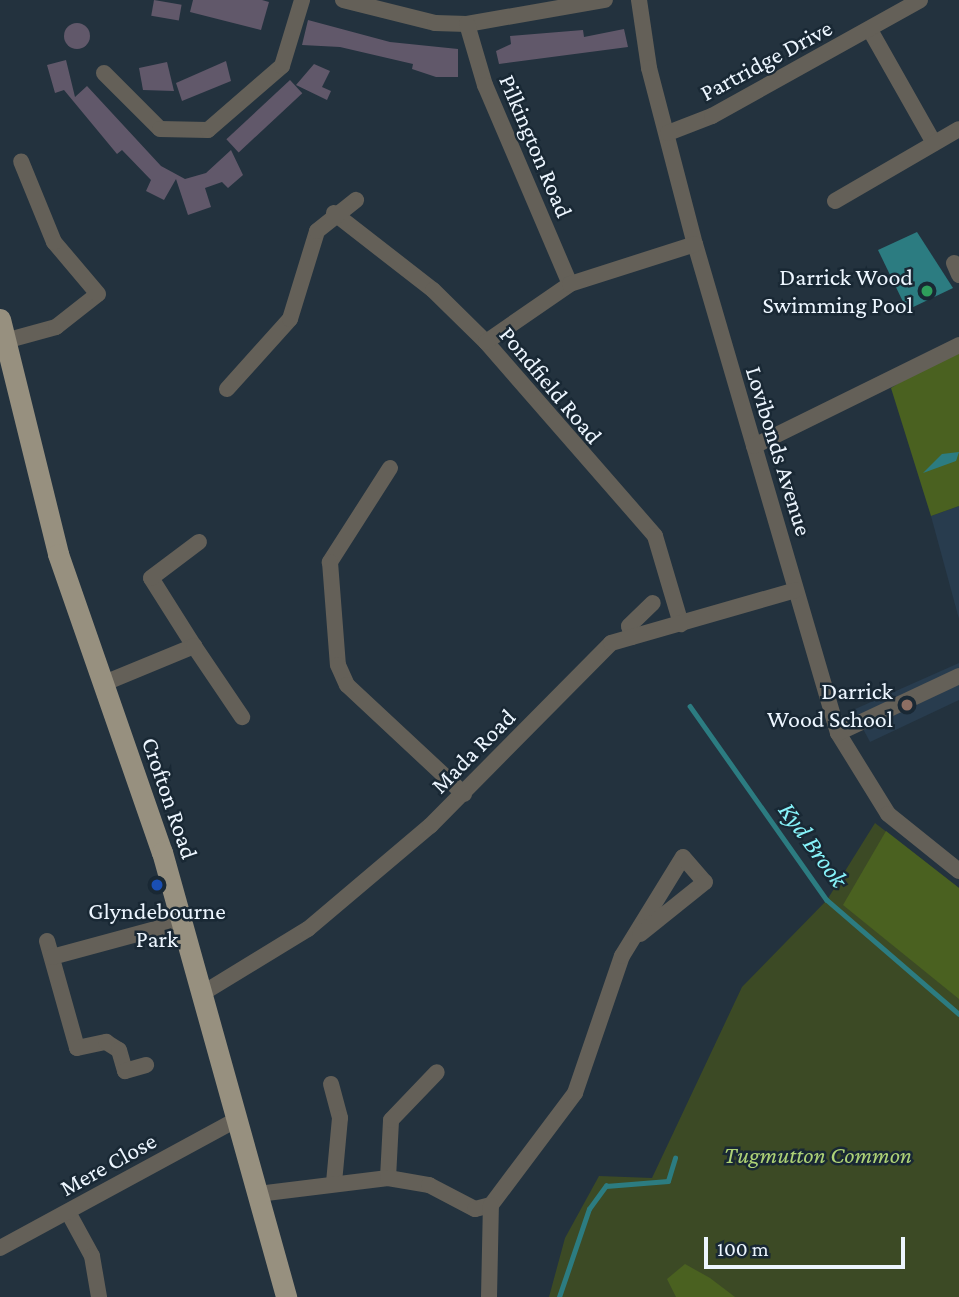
<!DOCTYPE html>
<style>
body{margin:0}
#map{position:relative;width:959px;height:1297px;overflow:hidden;background:#23323e;font-family:"Crimson Pro",serif}
div>[style]{position:absolute}
[style*='--x']{left:calc(var(--x)*1px);top:calc(var(--y)*1px);width:calc(var(--w)*1px);rotate:calc(var(--a)*1deg)}
.built>*{inset:0;background:#283c4e}
.green>*{inset:0;background:#3c4a25}
.forest>*{inset:0;background:#4a6120}
.water>*{inset:0;background:#2c7c81}
.stream>*{height:4.5px;margin:-2.25px;padding:0 2.25px;transform-origin:2.25px;border-radius:2.25px;background:#2c7c81}
.building>*{inset:0;background:#61586a;transform-origin:0 0}
.round{border-radius:50%}
.minor>*{height:16px;margin:-8px;padding:0 8px;transform-origin:8px;border-radius:8px;background:#646058}
.major>*{height:21px;margin:-10.5px;padding:0 10.5px;transform-origin:10.5px;border-radius:10.5px;background:#97907f}
.dots>*{width:19px;height:19px;translate:-50% -50%;box-sizing:border-box;border:4px solid #192834;border-radius:50%}
span{translate:-50% -50%;white-space:nowrap;text-align:center;line-height:1.15;-webkit-text-stroke:5px #192834;paint-order:stroke}
.street-label{font-size:24px;color:#edf6ff}
.poi-label{font-size:24px;color:#edf6ff}
.right{translate:-100% -50%;text-align:right}
.park-label{font-size:24px;color:#aed276;font-style:italic}
.water-label{font-size:26px;color:#87f3fa;font-style:italic}
.scale{position:absolute;left:704px;top:1237px;width:201px;height:32px;box-sizing:border-box;border:4px solid #edf6ff;border-top:0;padding-left:9px;font-size:21px;line-height:24px;white-space:nowrap;color:#edf6ff;-webkit-text-stroke:5px #192834;paint-order:stroke}
</style>
<div id="map">
<div class="built">
<div style="clip-path:polygon(959px 506px,959px 619px,931px 516px)"></div>
<div style="clip-path:polygon(959px 663px,959px 700px,870px 742px,853px 710px)"></div>
</div>
<div class="green">
<div style="clip-path:polygon(875px 823px,959px 888px,959px 1297px,549px 1297px,565px 1238px,599px 1176px,652px 1178px,742px 987px,827px 900px)"></div>
</div>
<div class="forest">
<div style="clip-path:polygon(959px 345px,959px 506px,931px 516px,891px 388px)"></div>
<div style="clip-path:polygon(886px 831px,959px 888px,959px 999px,843px 905px)"></div>
<div style="clip-path:polygon(685px 1264px,710px 1278px,735px 1297px,676px 1297px,667px 1279px)"></div>
</div>
<div class="water">
<div style="clip-path:polygon(917px 232px,953px 288px,907px 310px,878px 250px)"></div>
<div style="clip-path:polygon(959px 452px,956px 461px,923px 473px,942px 454px)"></div>
</div>
<div class="stream">
<div style="--x:690;--y:706;--w:237;--a:54.8"></div>
<div style="--x:827;--y:900;--w:174;--a:40.8"></div>
<div style="--x:559;--y:1297;--w:93;--a:-71.2"></div>
<div style="--x:589;--y:1209;--w:29;--a:-54"></div>
<div style="--x:606;--y:1186;--w:62;--a:-4.6"></div>
<div style="--x:668;--y:1181;--w:24;--a:-73"></div>
</div>
<div class="building">
<div style="left:154px;top:0;width:28px;height:16px;rotate:10deg"></div>
<div style="clip-path:polygon(193px 0,262px 0,269px 2px,261px 30px,190px 12px)"></div>
<div style="clip-path:polygon(308px 20px,390px 42px,458px 49px,458px 77px,436px 77px,412px 69px,413px 64px,340px 47px,302px 45px)"></div>
<div class="round" style="left:64px;top:23px;width:26px;height:26px"></div>
<div style="clip-path:polygon(624px 29px,628px 47px,499px 64px,496px 51px,511px 44px,510px 36px,583px 30px,584px 37px)"></div>
<div style="clip-path:polygon(66px 60px,75px 97px,87px 86px,161px 166px,185px 179px,206px 173px,231px 150px,243px 175px,228px 188px,222px 182px,205px 188px,211px 207px,188px 215px,176px 179px,164px 200px,146px 191px,151px 180px,122px 150px,117px 154px,64px 90px,55px 93px,47px 65px)"></div>
<div style="clip-path:polygon(226px 61px,231px 81px,182px 101px,176px 83px)"></div>
<div style="clip-path:polygon(167px 62px,174px 91px,143px 90px,139px 68px)"></div>
<div style="clip-path:polygon(314px 64px,330px 71px,322px 87px,331px 91px,327px 100px,296px 85px)"></div>
<div style="left:290px;top:80px;width:18px;height:87px;rotate:47deg"></div>
</div>
<div class="minor">
<div style="--x:343;--y:0;--w:95;--a:14"></div>
<div style="--x:435;--y:23;--w:32;--a:2"></div>
<div style="--x:467;--y:24;--w:140;--a:-9.9"></div>
<div style="--x:639;--y:0;--w:69;--a:81.6"></div>
<div style="--x:649;--y:68;--w:182;--a:75.4"></div>
<div style="--x:695;--y:244;--w:509;--a:73.7"></div>
<div style="--x:838;--y:733;--w:95;--a:58.3"></div>
<div style="--x:888;--y:814;--w:91;--a:38.8"></div>
<div style="--x:467;--y:24;--w:64;--a:73.6"></div>
<div style="--x:485;--y:85;--w:216;--a:66.9"></div>
<div style="--x:870;--y:30;--w:130;--a:60.5"></div>
<div style="--x:104;--y:73;--w:79;--a:45"></div>
<div style="--x:160;--y:129;--w:48;--a:1.2"></div>
<div style="--x:208;--y:130;--w:98;--a:-40.9"></div>
<div style="--x:282;--y:66;--w:69;--a:-73.1"></div>
<div style="--x:668;--y:133;--w:47;--a:-21.1"></div>
<div style="--x:712;--y:116;--w:238;--a:-29.1"></div>
<div style="--x:835;--y:201;--w:143;--a:-30.1"></div>
<div style="--x:334;--y:213;--w:125;--a:37.9"></div>
<div style="--x:433;--y:290;--w:74;--a:44.5"></div>
<div style="--x:486;--y:342;--w:257;--a:48.9"></div>
<div style="--x:655;--y:536;--w:92;--a:73.5"></div>
<div style="--x:954;--y:263;--w:13;--a:67"></div>
<div style="--x:5;--y:341;--w:53;--a:-15.4"></div>
<div style="--x:56;--y:327;--w:53;--a:-38.2"></div>
<div style="--x:98;--y:294;--w:68;--a:-130.2"></div>
<div style="--x:54;--y:242;--w:87;--a:-112.2"></div>
<div style="--x:486;--y:342;--w:102;--a:-34.6"></div>
<div style="--x:570;--y:284;--w:131;--a:-17.7"></div>
<div style="--x:227;--y:389;--w:94;--a:-48"></div>
<div style="--x:290;--y:319;--w:92;--a:-72.9"></div>
<div style="--x:317;--y:231;--w:50;--a:-38.5"></div>
<div style="--x:754;--y:446;--w:229;--a:-26.2"></div>
<div style="--x:390;--y:468;--w:112;--a:122.6"></div>
<div style="--x:330;--y:562;--w:103;--a:85.6"></div>
<div style="--x:338;--y:665;--w:22;--a:66"></div>
<div style="--x:347;--y:685;--w:160;--a:43"></div>
<div style="--x:632;--y:637;--w:11;--a:-105"></div>
<div style="--x:629;--y:626;--w:33;--a:-44"></div>
<div style="--x:194;--y:646;--w:80;--a:-122.3"></div>
<div style="--x:151;--y:578;--w:60;--a:-36.9"></div>
<div style="--x:102;--y:684;--w:100;--a:-22.4"></div>
<div style="--x:194;--y:646;--w:86;--a:55.9"></div>
<div style="--x:838;--y:733;--w:134;--a:-25.2"></div>
<div style="--x:47;--y:941;--w:111;--a:74.3"></div>
<div style="--x:77;--y:1048;--w:30;--a:-12"></div>
<div style="--x:106;--y:1042;--w:15;--a:32"></div>
<div style="--x:119;--y:1050;--w:22;--a:74"></div>
<div style="--x:125;--y:1071;--w:22;--a:-16"></div>
<div style="--x:52;--y:957;--w:135;--a:-15.1"></div>
<div style="--x:203;--y:993;--w:123;--a:-31.4"></div>
<div style="--x:308;--y:929;--w:160;--a:-40.2"></div>
<div style="--x:430;--y:826;--w:257;--a:-45.3"></div>
<div style="--x:611;--y:643;--w:192;--a:-16"></div>
<div style="--x:331;--y:1084;--w:35;--a:75"></div>
<div style="--x:340;--y:1118;--w:65;--a:95.3"></div>
<div style="--x:388;--y:1178;--w:58;--a:-87"></div>
<div style="--x:391;--y:1120;--w:66;--a:-46.2"></div>
<div style="--x:258;--y:1194;--w:131;--a:-7"></div>
<div style="--x:388;--y:1178;--w:42;--a:9.7"></div>
<div style="--x:429;--y:1185;--w:52;--a:27.6"></div>
<div style="--x:475;--y:1209;--w:16;--a:-14"></div>
<div style="--x:491;--y:1205;--w:140;--a:-53.1"></div>
<div style="--x:575;--y:1093;--w:145;--a:-71.1"></div>
<div style="--x:622;--y:956;--w:116;--a:-58.4"></div>
<div style="--x:683;--y:857;--w:33;--a:49"></div>
<div style="--x:705;--y:882;--w:83;--a:141.3"></div>
<div style="--x:68;--y:1212;--w:50;--a:61.4"></div>
<div style="--x:92;--y:1256;--w:42;--a:80.3"></div>
<div style="--x:0;--y:1248;--w:271;--a:-28.5"></div>
<div style="--x:489;--y:1297;--w:92;--a:-88.8"></div>
</div>
<div class="major">
<div style="--x:0;--y:319;--w:242;--a:76.1"></div>
<div style="--x:58;--y:554;--w:316;--a:70.8"></div>
<div style="--x:162;--y:852;--w:462;--a:74.4"></div>
</div>
<div class="dots">
<div style="left:927px;top:291px;background:#2e9e5b"></div>
<div style="left:907px;top:705px;background:#8d6e63"></div>
<div style="left:157px;top:885px;background:#1a4fb4"></div>
</div>
<div class="street-label">
<span style="left:766px;top:60px;rotate:-28deg">Partridge Drive</span>
<span style="left:536px;top:146px;rotate:67deg">Pilkington Road</span>
<span style="left:551px;top:385px;rotate:50deg">Pondfield Road</span>
<span style="left:779px;top:451px;rotate:73deg">Lovibonds Avenue</span>
<span style="left:473px;top:751px;rotate:-45deg">Mada Road</span>
<span style="left:170px;top:798px;rotate:71deg">Crofton Road</span>
<span style="left:108px;top:1164px;rotate:-29deg">Mere Close</span>
</div>
<div class="poi-label">
<span class="right" style="left:913px;top:291px">Darrick Wood<br>Swimming Pool</span>
<span class="right" style="left:893px;top:705px">Darrick<br>Wood School</span>
<span style="left:157px;top:925px">Glyndebourne<br>Park</span>
</div>
<div class="park-label">
<span style="left:818px;top:1155px">Tugmutton Common</span>
</div>
<div class="water-label">
<span style="left:813px;top:845px;rotate:54deg">Kyd Brook</span>
</div>
<div class="scale">100 m</div>
</div>
